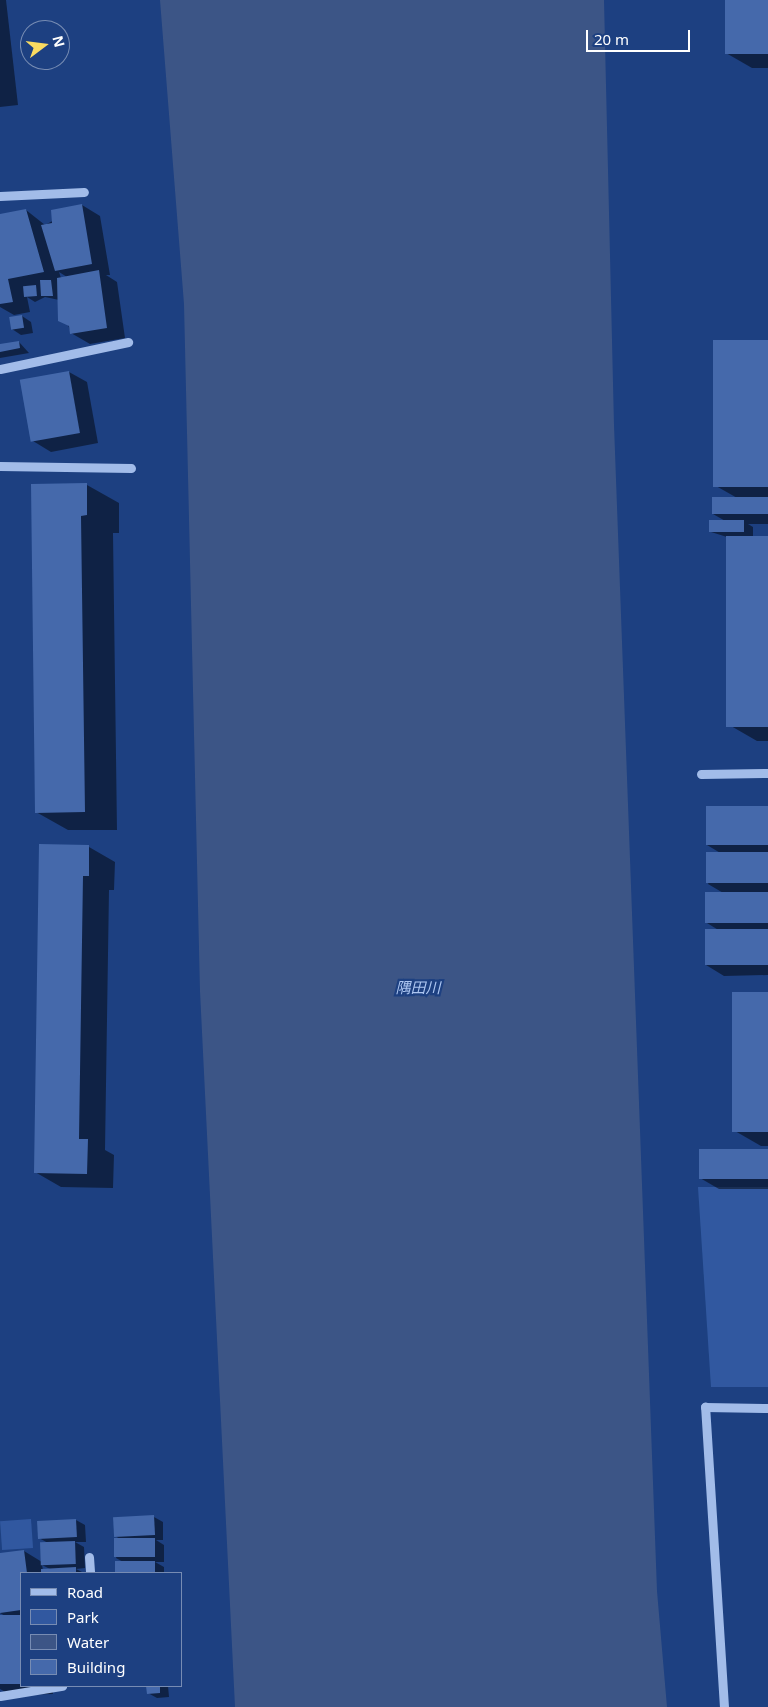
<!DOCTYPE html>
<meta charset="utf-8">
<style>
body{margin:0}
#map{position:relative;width:768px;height:1707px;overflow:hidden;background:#1d4081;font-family:"Noto Sans","Noto Sans JP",sans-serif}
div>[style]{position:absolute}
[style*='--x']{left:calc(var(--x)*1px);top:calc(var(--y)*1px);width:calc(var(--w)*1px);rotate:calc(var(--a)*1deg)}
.green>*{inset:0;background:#3158a0;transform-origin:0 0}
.water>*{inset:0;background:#3c5586}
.shadow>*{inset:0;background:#0007}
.building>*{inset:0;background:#4569ab;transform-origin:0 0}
.minor>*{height:9px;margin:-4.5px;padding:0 4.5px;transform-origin:4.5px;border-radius:4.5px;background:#a2bce9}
span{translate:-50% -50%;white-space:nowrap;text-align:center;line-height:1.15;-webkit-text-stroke:4.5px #1d4081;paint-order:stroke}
.water-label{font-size:15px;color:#adc6f1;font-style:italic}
.legend{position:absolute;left:20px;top:1572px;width:162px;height:115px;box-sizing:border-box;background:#1d4081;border:1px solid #778cb3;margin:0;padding:6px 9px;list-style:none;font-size:15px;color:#fff}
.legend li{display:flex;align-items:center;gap:10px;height:25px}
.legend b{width:25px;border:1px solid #778cb3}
.north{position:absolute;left:20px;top:20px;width:50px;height:50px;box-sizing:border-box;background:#1d4081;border:1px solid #778cb3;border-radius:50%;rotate:75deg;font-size:14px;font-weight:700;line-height:20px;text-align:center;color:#fff}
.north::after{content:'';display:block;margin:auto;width:18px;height:22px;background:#f9db61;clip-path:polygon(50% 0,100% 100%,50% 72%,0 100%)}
.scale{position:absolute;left:586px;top:30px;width:104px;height:22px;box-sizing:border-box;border:2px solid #fff;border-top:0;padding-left:6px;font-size:15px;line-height:18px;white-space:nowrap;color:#fff;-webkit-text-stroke:4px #1d4081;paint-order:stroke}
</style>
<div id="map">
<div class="green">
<div style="clip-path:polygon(698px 1187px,768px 1187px,768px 1387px,711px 1387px)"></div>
<div style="left:31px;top:1519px;width:29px;height:31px;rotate:86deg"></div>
</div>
<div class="water">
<div style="clip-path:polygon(160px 0,604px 0,614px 425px,657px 1591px,667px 1707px,235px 1707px,200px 991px,184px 304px)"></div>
</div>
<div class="shadow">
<div style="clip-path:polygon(0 0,6px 0,18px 105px,0 107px)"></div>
<div style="clip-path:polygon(726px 0,768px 0,768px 68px,752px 68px,726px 53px)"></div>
<div style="clip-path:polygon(evenodd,82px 205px,100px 216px,110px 275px,106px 275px,117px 282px,125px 338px,90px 344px,71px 333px,59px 300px,45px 297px,35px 302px,27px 297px,30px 312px,14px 315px,0 307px,0 215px,26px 210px,45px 225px,82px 205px,59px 272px,67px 277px,61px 278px,59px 272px)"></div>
<div style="clip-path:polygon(22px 316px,31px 322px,33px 333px,21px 335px,12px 329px)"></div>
<div style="clip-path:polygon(768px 341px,768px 524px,748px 524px,753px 527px,753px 538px,768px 537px,768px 741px,757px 741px,731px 726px,727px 537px,711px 532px,727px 522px,713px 514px,739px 499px,716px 486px)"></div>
<div style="clip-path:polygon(19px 342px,29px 353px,0 358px,0 345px)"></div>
<div style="clip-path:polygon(69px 372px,87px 382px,98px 443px,51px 452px,33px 441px)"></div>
<div style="clip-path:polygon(32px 485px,87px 485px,119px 503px,119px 533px,113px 533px,117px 830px,68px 830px,36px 812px)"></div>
<div style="clip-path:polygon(768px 807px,768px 975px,724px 976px,706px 965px,720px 931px,707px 923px,725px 894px,708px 884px,722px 854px,707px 845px)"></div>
<div style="clip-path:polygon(40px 846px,89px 847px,115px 862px,114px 890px,109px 890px,105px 1150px,114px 1155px,113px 1188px,61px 1187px,35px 1172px)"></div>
<div style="clip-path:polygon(768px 993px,768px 1146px,761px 1146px,735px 1131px)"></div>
<div style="clip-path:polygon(768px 1151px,768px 1189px,719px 1189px,700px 1178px)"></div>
<div style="clip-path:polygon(154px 1517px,163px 1522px,163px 1540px,156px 1540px,164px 1545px,164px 1562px,155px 1562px,164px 1567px,164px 1573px,117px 1573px,116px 1563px,125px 1563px,116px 1558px,122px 1540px,115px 1536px)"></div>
<div style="clip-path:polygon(evenodd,76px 1520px,85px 1525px,86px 1542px,75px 1542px,84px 1547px,85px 1568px,76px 1569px,84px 1573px,21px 1573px,21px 1686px,52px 1686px,53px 1694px,11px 1695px,0 1689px,0 1617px,7px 1617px,0 1613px,0 1555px,24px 1551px,42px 1562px,48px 1543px,39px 1538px,76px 1520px,42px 1565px,50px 1569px,43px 1570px,42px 1565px)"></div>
<div style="clip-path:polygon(148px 1686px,168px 1686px,169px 1697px,157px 1698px,148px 1693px)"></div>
</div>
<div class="building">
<div style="left:725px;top:0;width:43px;height:54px"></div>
<div style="clip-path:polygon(82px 204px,92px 264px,55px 271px,41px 225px,52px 223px,51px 210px)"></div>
<div style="clip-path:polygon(26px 209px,44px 272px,8px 279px,13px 302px,0 304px,0 214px)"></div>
<div style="clip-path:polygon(99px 270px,107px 328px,70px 334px,69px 326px,58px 321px,57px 278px)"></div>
<div style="clip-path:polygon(40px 280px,51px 280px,53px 296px,41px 296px)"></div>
<div style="left:36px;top:285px;width:11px;height:13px;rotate:85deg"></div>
<div style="left:22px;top:315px;width:13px;height:13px;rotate:81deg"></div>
<div style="left:713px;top:340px;width:55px;height:147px"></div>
<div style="clip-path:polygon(19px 341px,20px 348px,0 352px,0 344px)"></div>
<div style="left:69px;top:371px;width:63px;height:50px;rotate:80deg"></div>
<div style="clip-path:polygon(87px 483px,87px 515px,81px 516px,85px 812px,35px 813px,31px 484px)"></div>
<div style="left:768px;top:497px;width:17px;height:56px;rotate:90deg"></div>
<div style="left:744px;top:520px;width:12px;height:35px;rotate:90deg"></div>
<div style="left:768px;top:536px;width:191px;height:42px;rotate:90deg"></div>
<div style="left:768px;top:806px;width:39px;height:62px;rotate:90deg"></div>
<div style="clip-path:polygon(39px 844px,89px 845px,89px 876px,83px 876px,79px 1139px,88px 1139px,87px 1174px,34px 1173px)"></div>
<div style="left:768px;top:852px;width:31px;height:62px;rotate:90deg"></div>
<div style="left:768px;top:892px;width:31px;height:63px;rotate:90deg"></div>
<div style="left:768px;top:929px;width:36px;height:63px;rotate:90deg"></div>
<div style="left:732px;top:992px;width:36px;height:140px"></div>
<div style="left:768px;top:1149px;width:30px;height:69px;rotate:90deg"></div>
<div style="left:154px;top:1515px;width:20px;height:41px;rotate:87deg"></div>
<div style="left:76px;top:1519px;width:18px;height:39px;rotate:87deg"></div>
<div style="left:155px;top:1538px;width:19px;height:41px;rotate:90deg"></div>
<div style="left:75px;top:1541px;width:23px;height:35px;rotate:88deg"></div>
<div style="clip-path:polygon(24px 1550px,27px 1573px,21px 1573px,21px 1610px,0 1613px,0 1553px)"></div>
<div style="left:155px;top:1561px;width:12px;height:40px;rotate:90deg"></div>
<div style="clip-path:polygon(76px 1567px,76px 1573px,41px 1573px,41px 1569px)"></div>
<div style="left:21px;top:1615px;width:69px;height:21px;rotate:90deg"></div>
<div style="clip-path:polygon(146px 1686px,160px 1686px,160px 1693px,147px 1694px)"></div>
</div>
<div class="minor">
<div style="--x:0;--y:196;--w:84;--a:-2.7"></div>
<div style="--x:0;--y:369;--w:131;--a:-11.9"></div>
<div style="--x:0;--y:466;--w:131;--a:0.9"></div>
<div style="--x:701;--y:774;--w:67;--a:-0.9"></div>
<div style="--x:89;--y:1557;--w:16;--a:86"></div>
<div style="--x:0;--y:1696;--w:63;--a:-9.2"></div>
<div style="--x:724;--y:1707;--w:301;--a:-93.6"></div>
<div style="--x:705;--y:1407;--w:63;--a:0.9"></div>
</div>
<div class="water-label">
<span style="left:418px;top:988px">隅田川</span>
</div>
<ul class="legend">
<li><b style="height:6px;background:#a2bce9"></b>Road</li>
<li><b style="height:14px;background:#3158a0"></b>Park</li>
<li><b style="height:14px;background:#3c5586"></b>Water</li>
<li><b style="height:14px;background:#4569ab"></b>Building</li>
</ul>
<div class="north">N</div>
<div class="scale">20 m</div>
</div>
